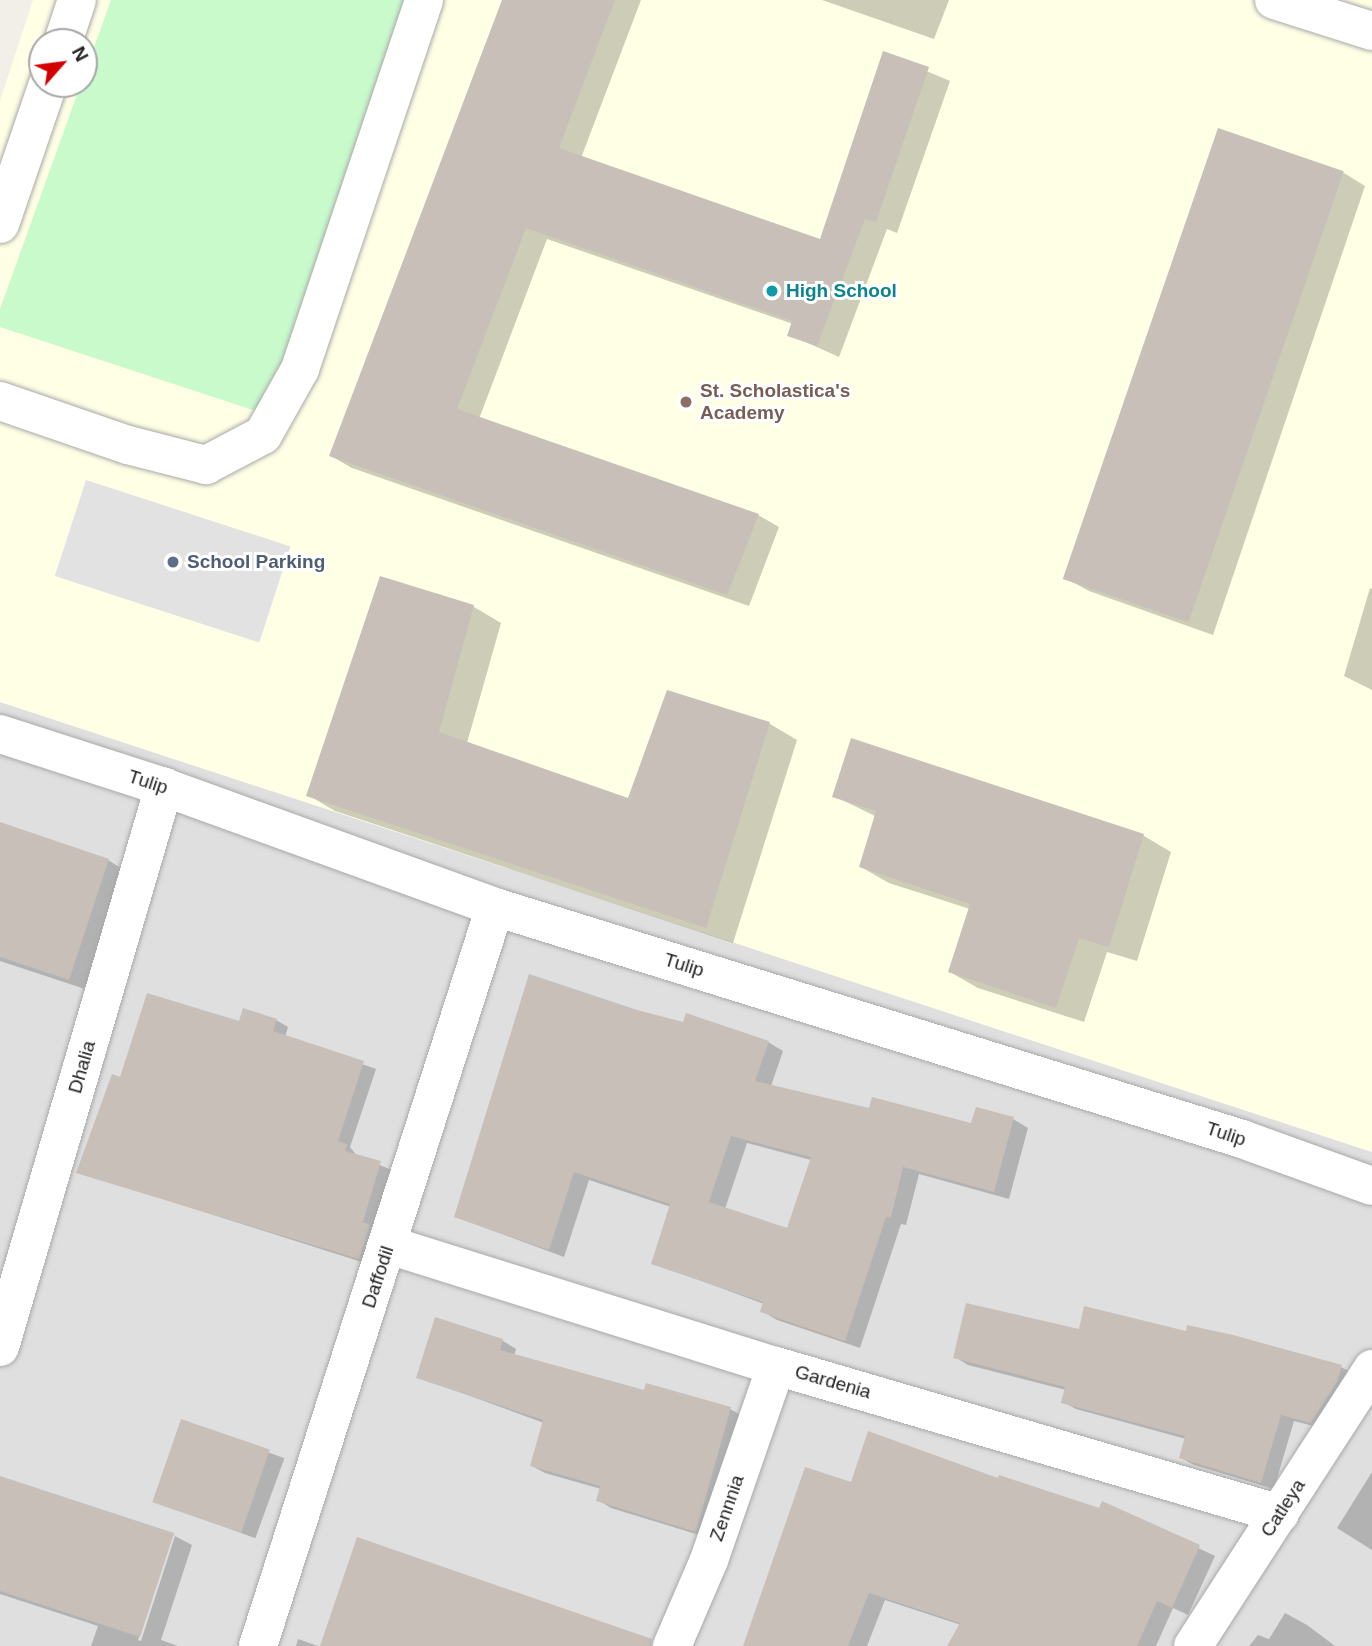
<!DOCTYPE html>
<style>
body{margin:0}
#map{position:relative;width:1372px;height:1646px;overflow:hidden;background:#f2efe9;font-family:Helvetica,sans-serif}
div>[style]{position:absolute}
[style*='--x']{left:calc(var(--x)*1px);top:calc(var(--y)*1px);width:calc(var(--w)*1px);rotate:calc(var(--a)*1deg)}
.residential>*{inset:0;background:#e0dfdf}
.education>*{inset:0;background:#ffffe5}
.park>*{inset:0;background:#c8facc}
.parking>*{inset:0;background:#e2e2e2;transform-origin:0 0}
.shadow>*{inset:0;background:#0003;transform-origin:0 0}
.building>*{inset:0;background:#c7bfb8;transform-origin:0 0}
.roads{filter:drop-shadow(0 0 2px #a9a9a9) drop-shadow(0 0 2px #a9a9a9)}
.minor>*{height:38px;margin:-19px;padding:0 19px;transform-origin:19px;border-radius:19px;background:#fff}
.dots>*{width:19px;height:19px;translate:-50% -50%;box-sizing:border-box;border:4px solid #fff;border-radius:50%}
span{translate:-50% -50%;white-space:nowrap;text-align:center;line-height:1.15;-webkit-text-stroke:6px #fff;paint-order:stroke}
.culture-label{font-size:19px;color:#0d838f;font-weight:700}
.left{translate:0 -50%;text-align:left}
.education-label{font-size:19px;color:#785e54;font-weight:700}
.service-label{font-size:19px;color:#4e5e75;font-weight:700}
.street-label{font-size:19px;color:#222}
.north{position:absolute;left:28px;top:28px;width:70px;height:70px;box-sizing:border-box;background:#fff;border:2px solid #a7a7a7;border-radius:50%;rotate:62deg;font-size:19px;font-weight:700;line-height:28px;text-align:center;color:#222}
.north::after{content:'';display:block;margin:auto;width:24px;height:32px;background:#d40000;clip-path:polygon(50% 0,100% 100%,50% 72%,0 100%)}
</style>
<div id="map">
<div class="residential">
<div style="clip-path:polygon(0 702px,1372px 1152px,1372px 1646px,0 1646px)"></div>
</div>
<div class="education">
<div style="clip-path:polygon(evenodd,33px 0,1372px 0,1372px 1152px,0 702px,0 101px,33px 0,42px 42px,84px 42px,84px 84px,42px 84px,42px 42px)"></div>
</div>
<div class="park">
<div style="clip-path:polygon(111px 0,417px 0,268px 415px,0 327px,0 309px)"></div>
</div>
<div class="parking">
<div style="left:86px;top:480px;width:215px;height:101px;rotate:18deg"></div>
</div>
<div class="shadow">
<div style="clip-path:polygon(504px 0,641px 0,581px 158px,821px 241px,884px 53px,950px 81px,897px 233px,887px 229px,839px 357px,790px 335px,793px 324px,547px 239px,479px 419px,758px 515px,779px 527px,749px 606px,352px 468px,331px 456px)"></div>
<div style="clip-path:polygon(822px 0,949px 0,934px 39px)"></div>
<div style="clip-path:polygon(1219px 131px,1344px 173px,1365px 186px,1213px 635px,1089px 591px,1067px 579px)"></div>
<div style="clip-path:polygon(381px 578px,474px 607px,501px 623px,467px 743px,629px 800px,668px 692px,770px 724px,797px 740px,733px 943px,335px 811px,308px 795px)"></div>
<div style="clip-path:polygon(1370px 588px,1372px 589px,1372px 690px,1344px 676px)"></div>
<div style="clip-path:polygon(852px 740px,1144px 836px,1171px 852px,1137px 961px,1107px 952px,1084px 1022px,978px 988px,950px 972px,970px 909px,889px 883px,861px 867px,877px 817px,834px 796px)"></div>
<div style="clip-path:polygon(0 824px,108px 860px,129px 873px,91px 991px,0 961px)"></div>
<div style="clip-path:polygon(evenodd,637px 1012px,768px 1042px,783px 1051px,771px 1086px,870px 1110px,973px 1125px,1013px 1119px,1028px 1128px,1009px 1199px,919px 1174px,906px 1225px,901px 1224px,860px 1348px,777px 1320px,762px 1311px,764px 1304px,653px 1263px,671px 1207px,589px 1180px,564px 1257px,456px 1217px,637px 1012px,747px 1143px,811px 1160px,788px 1230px,725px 1209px,747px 1143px)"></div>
<div style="clip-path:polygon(276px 1020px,288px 1027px,285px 1037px,376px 1069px,350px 1147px,357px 1156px,392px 1170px,371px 1265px,78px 1172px,121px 1079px,240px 1023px)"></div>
<div style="clip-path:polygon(437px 1319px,503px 1341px,516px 1349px,514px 1356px,646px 1392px,730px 1409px,744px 1417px,709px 1538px,611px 1508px,598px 1500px,601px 1489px,545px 1473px,532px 1466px,544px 1423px,418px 1377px)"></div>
<div style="clip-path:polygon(1080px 1331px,1341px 1367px,1354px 1374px,1325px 1429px,1294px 1421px,1274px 1489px,1194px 1465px,1181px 1458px,1186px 1439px,1076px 1409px,1063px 1402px,1066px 1390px,968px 1365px,955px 1357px)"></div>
<div style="left:182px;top:1421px;width:109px;height:85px;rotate:20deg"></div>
<div style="clip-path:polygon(1372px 1472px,1372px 1550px,1337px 1528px)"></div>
<div style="clip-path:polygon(evenodd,0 1478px,173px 1535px,192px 1545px,161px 1640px,178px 1646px,91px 1646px,98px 1626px,0 1594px,0 1478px,171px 1536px,175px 1536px,141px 1641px,138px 1640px,171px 1536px)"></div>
<div style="clip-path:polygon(999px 1481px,1100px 1510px,1103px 1503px,1215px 1556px,1188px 1615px,1173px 1608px,1156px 1646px,951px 1646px,961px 1625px,885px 1600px,867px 1646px,744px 1646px,852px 1484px)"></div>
<div style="clip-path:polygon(1285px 1613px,1307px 1625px,1335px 1646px,1249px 1646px,1258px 1635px,1269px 1639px)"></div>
<div style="clip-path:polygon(298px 1639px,318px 1646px,296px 1646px)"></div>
</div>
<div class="building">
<div style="clip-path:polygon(502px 0,615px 0,559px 148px,820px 239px,883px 51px,929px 67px,876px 222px,865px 219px,817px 346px,787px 336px,792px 321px,526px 228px,457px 409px,759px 514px,727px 595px,329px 456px)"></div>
<div style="left:1218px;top:128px;width:133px;height:477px;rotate:19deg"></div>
<div style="clip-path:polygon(380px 576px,474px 605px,439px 732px,628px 798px,667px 690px,770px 722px,706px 928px,306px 796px)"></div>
<div style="clip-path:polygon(851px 738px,1144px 834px,1109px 947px,1079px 938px,1056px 1008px,948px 972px,970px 904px,859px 867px,876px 811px,832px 797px)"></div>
<div style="clip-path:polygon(0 822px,109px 859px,69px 980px,0 957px)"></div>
<div style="clip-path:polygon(evenodd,529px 974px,637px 1010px,683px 1022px,686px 1013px,769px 1041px,755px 1081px,869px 1108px,872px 1097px,971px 1123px,976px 1107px,1014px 1117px,994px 1192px,903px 1167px,891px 1218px,886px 1217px,845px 1341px,760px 1312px,763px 1302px,651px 1264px,670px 1204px,574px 1172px,549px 1250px,454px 1217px,529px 974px,731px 1136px,811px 1157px,787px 1228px,709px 1202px,731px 1136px)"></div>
<div style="clip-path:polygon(147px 993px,239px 1021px,243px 1008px,277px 1019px,273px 1031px,364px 1061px,338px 1141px,347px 1144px,345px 1151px,381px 1161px,363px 1222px,370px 1225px,359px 1259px,76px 1173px,112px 1074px,120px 1077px)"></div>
<div style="clip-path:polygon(966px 1303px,1079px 1329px,1084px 1306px,1186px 1331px,1187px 1325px,1233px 1335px,1342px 1365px,1337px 1382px,1311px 1423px,1281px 1415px,1261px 1483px,1179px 1458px,1185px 1436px,1061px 1403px,1065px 1387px,953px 1358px)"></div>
<div style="clip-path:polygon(435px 1317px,503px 1339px,500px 1350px,644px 1390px,646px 1383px,731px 1407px,696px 1532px,596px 1501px,600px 1486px,530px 1466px,543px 1420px,416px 1378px)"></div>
<div style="left:181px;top:1419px;width:94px;height:88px;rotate:19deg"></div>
<div style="clip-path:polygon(868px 1431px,998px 1478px,999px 1475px,1099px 1508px,1102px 1501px,1200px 1545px,1172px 1608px,1157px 1601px,1137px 1646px,947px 1646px,960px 1623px,869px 1593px,848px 1646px,743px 1646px,805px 1467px,851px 1482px)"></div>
<div style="clip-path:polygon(0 1476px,174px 1533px,140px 1637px,0 1591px)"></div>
<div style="clip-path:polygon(357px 1537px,652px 1639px,651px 1646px,320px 1646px)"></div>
</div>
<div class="roads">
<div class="minor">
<div style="--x:1274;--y:0;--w:103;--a:17.6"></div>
<div style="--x:63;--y:42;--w:44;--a:-71.6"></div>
<div style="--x:0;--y:224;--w:148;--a:-71.1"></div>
<div style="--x:0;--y:401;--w:135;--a:19"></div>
<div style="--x:128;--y:445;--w:81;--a:14.4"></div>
<div style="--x:206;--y:465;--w:64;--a:-27.8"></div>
<div style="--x:263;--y:435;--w:76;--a:-60.7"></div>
<div style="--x:300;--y:369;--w:389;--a:-71.4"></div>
<div style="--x:0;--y:734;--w:172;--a:17.9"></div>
<div style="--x:164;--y:787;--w:352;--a:19.9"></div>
<div style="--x:495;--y:907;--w:782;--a:17.25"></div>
<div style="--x:1242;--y:1139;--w:138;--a:19.9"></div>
<div style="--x:389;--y:1245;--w:405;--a:17.4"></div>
<div style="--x:776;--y:1366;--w:525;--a:16.36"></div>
<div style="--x:0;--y:1347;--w:584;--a:-73.68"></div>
<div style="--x:258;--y:1646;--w:776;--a:-72.22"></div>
<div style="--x:672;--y:1646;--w:94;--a:-66.7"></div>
<div style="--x:709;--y:1560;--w:205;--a:-70.9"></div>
<div style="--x:1193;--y:1646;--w:330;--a:-57.1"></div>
</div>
</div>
<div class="dots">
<div style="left:772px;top:291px;background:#0f9aa8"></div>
<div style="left:686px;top:402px;background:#8d6e63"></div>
<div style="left:173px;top:562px;background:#5c6f8a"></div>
</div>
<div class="culture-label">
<span class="left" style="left:786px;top:291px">High School</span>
</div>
<div class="education-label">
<span class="left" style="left:700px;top:402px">St. Scholastica's<br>Academy</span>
</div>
<div class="service-label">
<span class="left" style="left:187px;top:562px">School Parking</span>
</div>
<div class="street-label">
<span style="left:148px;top:782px;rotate:18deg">Tulip</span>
<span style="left:684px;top:965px;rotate:17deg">Tulip</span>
<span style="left:82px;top:1067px;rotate:-74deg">Dhalia</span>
<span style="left:1226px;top:1134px;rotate:18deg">Tulip</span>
<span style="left:378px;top:1277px;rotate:-72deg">Daffodil</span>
<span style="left:833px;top:1382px;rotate:16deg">Gardenia</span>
<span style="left:727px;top:1508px;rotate:-71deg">Zennnia</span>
<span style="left:1283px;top:1508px;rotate:-57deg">Catleya</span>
</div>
<div class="north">N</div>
</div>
